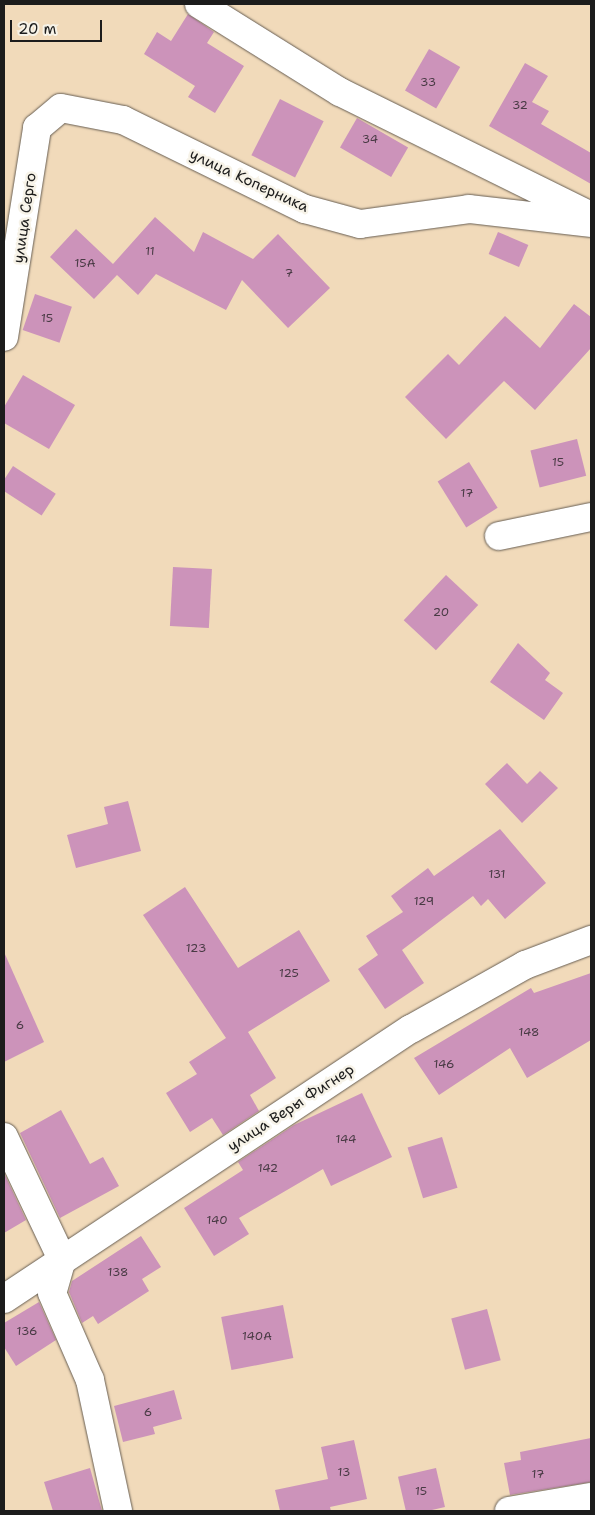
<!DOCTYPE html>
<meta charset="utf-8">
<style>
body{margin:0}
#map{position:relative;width:595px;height:1515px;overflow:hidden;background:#f1daba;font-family:"Shantell Sans",sans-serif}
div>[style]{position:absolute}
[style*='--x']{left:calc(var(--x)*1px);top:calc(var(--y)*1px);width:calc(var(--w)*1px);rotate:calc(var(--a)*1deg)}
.building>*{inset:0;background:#cc93ba;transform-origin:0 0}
.roads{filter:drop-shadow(0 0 1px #675e53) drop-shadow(0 0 1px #675e53)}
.minor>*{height:28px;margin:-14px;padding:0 14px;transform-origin:14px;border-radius:14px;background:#fff}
span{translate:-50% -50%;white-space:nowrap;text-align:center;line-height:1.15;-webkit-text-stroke:5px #f7f3e8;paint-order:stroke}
.number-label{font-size:12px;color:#483a44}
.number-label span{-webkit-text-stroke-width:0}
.street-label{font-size:15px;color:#1c1c1c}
.frame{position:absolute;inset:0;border:5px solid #1c1c1c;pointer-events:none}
.scale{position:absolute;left:10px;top:20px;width:92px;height:22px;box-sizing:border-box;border:2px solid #1c1c1c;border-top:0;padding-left:6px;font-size:15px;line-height:18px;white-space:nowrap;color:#1c1c1c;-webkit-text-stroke:4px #f7f3e8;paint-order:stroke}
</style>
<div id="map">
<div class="building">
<div style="clip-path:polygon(188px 14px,214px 32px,207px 43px,244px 66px,215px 113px,188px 97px,195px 86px,144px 54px,157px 32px,171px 41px)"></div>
<div style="left:429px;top:49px;width:36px;height:48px;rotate:30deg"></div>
<div style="clip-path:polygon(525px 63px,548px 76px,532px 102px,549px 111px,541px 124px,591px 153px,591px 184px,489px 126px)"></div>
<div style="left:280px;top:99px;width:49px;height:63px;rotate:27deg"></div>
<div style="left:357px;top:118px;width:59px;height:34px;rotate:30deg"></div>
<div style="clip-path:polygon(155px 217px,194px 252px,203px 232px,253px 259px,278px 234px,330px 288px,288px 328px,242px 280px,226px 310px,156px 274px,138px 295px,117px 275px,94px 299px,50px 257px,76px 229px,113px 264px)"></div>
<div style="left:498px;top:232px;width:33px;height:24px;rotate:23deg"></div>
<div style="left:35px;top:294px;width:39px;height:38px;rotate:19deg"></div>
<div style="clip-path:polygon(574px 304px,591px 317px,591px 348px,535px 410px,504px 381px,446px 439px,405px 397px,448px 354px,459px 365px,505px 316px,540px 348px)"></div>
<div style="clip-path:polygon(23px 375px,75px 405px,49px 449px,4px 423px,4px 407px)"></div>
<div style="left:577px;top:439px;width:38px;height:48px;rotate:76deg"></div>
<div style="left:469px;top:462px;width:54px;height:37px;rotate:58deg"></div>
<div style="left:13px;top:466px;width:51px;height:26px;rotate:33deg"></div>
<div style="left:173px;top:567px;width:39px;height:59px;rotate:3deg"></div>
<div style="left:446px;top:575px;width:44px;height:62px;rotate:43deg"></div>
<div style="clip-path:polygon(518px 643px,550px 673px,545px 680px,563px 693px,544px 720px,490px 682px)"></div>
<div style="clip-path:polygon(507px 763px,527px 784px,540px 771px,558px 788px,522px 823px,485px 784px)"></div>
<div style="clip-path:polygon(128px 801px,141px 851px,76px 868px,67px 835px,108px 824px,104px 807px)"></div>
<div style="clip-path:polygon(500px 829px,546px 883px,505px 919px,488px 899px,481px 906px,473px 896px,402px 950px,424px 983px,385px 1009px,358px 969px,378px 955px,366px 936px,403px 912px,391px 896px,428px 868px,434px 876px)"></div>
<div style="clip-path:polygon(185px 887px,238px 968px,299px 930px,330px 981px,248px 1032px,276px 1078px,250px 1095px,259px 1111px,223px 1135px,212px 1118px,190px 1132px,166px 1093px,197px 1074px,189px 1062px,226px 1038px,143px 915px)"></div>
<div style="clip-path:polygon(4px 952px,44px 1042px,4px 1062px)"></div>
<div style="clip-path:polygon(591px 973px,591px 1040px,527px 1078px,510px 1048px,439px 1095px,414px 1058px,531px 988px,534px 993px)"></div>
<div style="clip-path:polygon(362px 1093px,392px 1157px,331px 1186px,323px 1169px,239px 1218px,249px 1234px,214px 1256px,184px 1208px,243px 1170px,238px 1162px,294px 1125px)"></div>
<div style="clip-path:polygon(61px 1110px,90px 1164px,103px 1157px,119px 1186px,60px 1218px,20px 1133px)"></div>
<div style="left:442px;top:1137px;width:53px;height:36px;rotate:73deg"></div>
<div style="clip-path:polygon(4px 1173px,26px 1220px,4px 1233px)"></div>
<div style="clip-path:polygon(141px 1236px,161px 1267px,142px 1279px,149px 1291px,98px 1324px,93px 1316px,82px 1323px,69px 1292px,72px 1281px)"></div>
<div style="clip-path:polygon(39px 1302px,56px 1340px,16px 1366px,4px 1347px,4px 1323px)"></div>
<div style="left:283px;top:1305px;width:54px;height:63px;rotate:79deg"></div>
<div style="left:487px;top:1309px;width:53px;height:37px;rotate:75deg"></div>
<div style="clip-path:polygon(174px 1390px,182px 1419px,153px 1427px,155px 1434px,123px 1442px,114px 1406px)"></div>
<div style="clip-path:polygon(591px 1438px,591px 1482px,510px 1495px,504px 1463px,521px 1460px,520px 1452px)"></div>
<div style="clip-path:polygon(354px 1440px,367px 1499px,330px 1507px,331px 1511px,280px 1511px,275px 1490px,328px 1479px,321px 1447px)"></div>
<div style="clip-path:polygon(90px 1468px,102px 1511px,53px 1511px,44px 1482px)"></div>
<div style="left:436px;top:1468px;width:40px;height:39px;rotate:77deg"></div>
</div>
<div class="roads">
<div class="minor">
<div style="--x:199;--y:4;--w:166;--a:32"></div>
<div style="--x:340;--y:92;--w:280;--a:26.3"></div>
<div style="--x:4;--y:337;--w:212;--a:-81"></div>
<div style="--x:37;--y:128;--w:31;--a:-40"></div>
<div style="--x:61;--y:108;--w:63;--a:11"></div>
<div style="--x:123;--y:120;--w:203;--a:26.1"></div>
<div style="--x:305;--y:209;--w:57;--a:15.3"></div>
<div style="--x:360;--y:224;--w:110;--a:-7.8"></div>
<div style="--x:469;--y:209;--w:123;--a:6.5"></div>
<div style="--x:499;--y:536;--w:94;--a:-11.7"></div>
<div style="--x:4;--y:1137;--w:135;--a:64.6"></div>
<div style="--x:62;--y:1259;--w:35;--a:106"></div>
<div style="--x:52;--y:1293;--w:95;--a:66.4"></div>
<div style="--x:90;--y:1380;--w:134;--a:77.9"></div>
<div style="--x:4;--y:1299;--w:488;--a:-33.6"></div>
<div style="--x:411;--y:1029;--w:131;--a:-29.3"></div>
<div style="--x:525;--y:965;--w:71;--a:-20.7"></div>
<div style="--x:509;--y:1511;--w:83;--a:-9.7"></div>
</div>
</div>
<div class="number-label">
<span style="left:428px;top:83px">33</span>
<span style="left:520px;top:106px">32</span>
<span style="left:370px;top:140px">34</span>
<span style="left:150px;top:252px">11</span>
<span style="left:85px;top:264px">15А</span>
<span style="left:289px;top:274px">7</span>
<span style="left:47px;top:319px">15</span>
<span style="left:558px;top:463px">15</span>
<span style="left:467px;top:494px">17</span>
<span style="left:441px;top:613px">20</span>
<span style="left:497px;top:875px">131</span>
<span style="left:424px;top:902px">129</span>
<span style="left:196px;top:949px">123</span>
<span style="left:289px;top:974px">125</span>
<span style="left:20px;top:1026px">6</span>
<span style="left:529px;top:1033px">148</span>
<span style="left:444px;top:1065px">146</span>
<span style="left:346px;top:1140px">144</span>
<span style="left:268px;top:1169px">142</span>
<span style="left:217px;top:1221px">140</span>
<span style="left:118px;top:1273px">138</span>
<span style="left:27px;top:1332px">136</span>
<span style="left:257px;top:1337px">140А</span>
<span style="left:148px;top:1413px">6</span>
<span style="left:344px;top:1473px">13</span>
<span style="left:538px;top:1475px">17</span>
<span style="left:421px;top:1492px">15</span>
</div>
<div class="street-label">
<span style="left:249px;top:181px;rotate:25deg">улица Коперника</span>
<span style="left:25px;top:218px;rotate:-82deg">улица Серго</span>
<span style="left:291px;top:1108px;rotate:-33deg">улица Веры Фигнер</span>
</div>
<div class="frame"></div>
<div class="scale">20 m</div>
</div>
